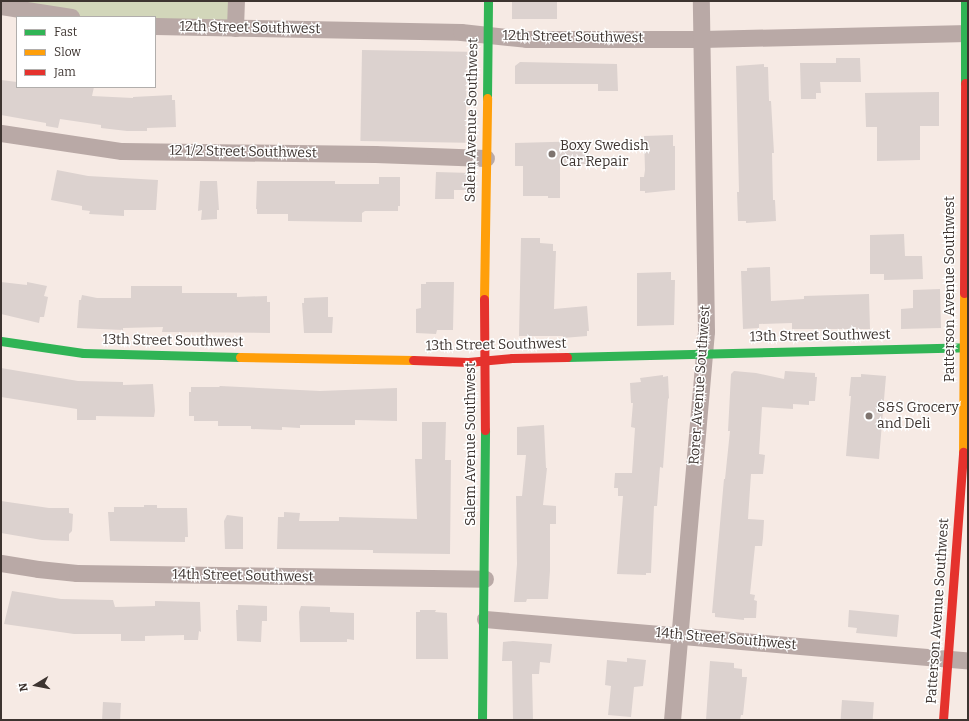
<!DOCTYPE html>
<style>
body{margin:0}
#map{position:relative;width:969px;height:721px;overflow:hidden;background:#f6eae4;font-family:Bitter,serif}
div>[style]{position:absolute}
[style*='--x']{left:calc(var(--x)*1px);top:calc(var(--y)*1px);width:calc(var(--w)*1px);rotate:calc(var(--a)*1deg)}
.green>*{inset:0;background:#d2d6ba}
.building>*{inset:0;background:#dcd2cf;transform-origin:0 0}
.street>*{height:17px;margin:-8.5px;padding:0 8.5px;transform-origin:8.5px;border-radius:8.5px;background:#b9a9a6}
.fast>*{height:9px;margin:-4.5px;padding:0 4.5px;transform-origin:4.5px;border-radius:4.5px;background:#30b455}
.slow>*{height:9px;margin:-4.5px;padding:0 4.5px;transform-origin:4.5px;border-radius:4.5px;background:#ff9f0a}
.jam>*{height:9px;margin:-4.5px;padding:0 4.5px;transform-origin:4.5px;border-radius:4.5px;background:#e5322d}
.dots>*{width:11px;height:11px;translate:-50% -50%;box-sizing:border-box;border:2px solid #fff;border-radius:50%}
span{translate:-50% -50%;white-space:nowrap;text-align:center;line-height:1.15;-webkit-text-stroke:3px #fff;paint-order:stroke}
.street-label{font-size:14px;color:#3d3430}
.poi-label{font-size:14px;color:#3d3430}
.left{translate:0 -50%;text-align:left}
.frame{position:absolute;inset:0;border:2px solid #3d3430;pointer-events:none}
.legend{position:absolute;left:16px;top:16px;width:140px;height:72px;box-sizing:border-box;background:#fff;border:1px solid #b1aeac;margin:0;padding:5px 7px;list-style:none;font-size:12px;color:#3d3430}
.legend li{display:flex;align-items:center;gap:8px;height:20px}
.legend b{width:20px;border:1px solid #b1aeac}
.north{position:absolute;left:16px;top:665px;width:40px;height:40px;-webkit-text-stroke:3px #fff;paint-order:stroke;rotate:260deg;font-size:11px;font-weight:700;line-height:16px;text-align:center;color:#3d3430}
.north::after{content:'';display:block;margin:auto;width:14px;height:18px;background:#3d3430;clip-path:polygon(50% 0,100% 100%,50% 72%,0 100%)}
</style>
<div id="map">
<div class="green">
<div style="clip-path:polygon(1px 1px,236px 1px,235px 28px,155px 26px,155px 17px,71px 17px)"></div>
</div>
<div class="building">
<div style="left:512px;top:1px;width:45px;height:18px"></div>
<div style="left:362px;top:50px;width:105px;height:91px;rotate:1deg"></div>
<div style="clip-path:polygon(836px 58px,860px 58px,861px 82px,820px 82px,821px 93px,816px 93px,816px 99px,801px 99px,800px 63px,836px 63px)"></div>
<div style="clip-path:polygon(520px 62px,617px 64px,618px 91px,598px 91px,598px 84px,515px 84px,515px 66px)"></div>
<div style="clip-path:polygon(764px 64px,764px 67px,768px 67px,769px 101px,771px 101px,774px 153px,772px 153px,773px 200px,775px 200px,776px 221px,746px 223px,746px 221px,738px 221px,737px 192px,739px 192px,736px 66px)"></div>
<div style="clip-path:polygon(1px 80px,17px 82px,17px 87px,94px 87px,92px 96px,133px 98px,133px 97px,172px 95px,172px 100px,175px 100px,176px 127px,147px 128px,147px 131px,127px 131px,101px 128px,101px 125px,60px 119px,58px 128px,46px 126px,46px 123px,1px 115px)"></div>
<div style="clip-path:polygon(939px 92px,939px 126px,920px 126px,920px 160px,877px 161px,877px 127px,866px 127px,865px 93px)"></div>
<div style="clip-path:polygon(673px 135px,673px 146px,675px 146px,675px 190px,645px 193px,645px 191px,640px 191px,640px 177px,644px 177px,645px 170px,644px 136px)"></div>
<div style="clip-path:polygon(588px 141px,589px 164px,560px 165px,560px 198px,548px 198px,548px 196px,523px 196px,523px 166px,515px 166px,515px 143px)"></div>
<div style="clip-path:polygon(57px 170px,88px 176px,158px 180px,156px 210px,124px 210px,124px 216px,89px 214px,90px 211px,82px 210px,82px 206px,51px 200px)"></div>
<div style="clip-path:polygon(436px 172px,471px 173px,471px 188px,468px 188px,468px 190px,454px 190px,454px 199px,435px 199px)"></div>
<div style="clip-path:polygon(379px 177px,400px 177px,400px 206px,398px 206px,398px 211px,365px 211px,362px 213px,362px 222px,288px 221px,288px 214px,257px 214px,257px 209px,256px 209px,257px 181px,335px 181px,335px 184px,379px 184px)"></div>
<div style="clip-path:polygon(200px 181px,217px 181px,219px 210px,217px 210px,217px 219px,201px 220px,202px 210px,198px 211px)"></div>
<div style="clip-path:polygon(904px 234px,905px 256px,922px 256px,923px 279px,884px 280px,884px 274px,870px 274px,870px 235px)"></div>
<div style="clip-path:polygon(521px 238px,540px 238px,540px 243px,553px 244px,553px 251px,556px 251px,554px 309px,587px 306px,589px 331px,587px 331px,587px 336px,563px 338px,563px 336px,519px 336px)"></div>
<div style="clip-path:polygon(770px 267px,771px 301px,804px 299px,804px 296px,869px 294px,870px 329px,792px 329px,792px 323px,759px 324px,759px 328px,743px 329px,741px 271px,747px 271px,747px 268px)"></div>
<div style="clip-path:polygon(671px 272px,671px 280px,675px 280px,674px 325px,637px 326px,637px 273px)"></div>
<div style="clip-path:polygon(1px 282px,27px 285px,27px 282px,47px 286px,44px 296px,48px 297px,44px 317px,40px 317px,39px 323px,1px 314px)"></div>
<div style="clip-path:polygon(426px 282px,454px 282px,453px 330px,437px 330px,436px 334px,416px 333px,416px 309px,421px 308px,421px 284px,426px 284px)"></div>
<div style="clip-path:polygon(131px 286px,182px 286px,182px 293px,237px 293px,237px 297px,267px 296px,267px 302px,270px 302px,270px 333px,162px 332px,163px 327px,123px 328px,123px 330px,77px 328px,79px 300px,81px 300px,82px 295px,97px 298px,131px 298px)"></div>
<div style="clip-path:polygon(940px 289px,941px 328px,901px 329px,901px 309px,913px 308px,913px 290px)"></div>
<div style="clip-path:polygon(328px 297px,328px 317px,333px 317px,332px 333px,304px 333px,302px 303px,304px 303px,304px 298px)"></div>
<div style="clip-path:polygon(1px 368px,78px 381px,123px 382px,123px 385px,153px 384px,155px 411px,154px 417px,96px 416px,96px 420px,77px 420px,77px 409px,1px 397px)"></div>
<div style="clip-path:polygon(734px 371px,756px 373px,784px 379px,785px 371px,815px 373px,815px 377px,817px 377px,815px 401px,809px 401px,809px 405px,793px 404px,793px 409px,762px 407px,759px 454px,765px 455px,763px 474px,751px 474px,748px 519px,764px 520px,763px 538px,762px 546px,755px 546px,750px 594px,755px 595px,754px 600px,757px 601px,756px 618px,744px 618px,744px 620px,715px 617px,715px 613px,712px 613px,724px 479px,725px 479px,730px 431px,728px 431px,731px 374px)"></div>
<div style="clip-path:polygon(861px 374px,886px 376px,879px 459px,846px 456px,851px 396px,849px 396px,851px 377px,861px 377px)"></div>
<div style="clip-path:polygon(663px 375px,663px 377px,668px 376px,669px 398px,668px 399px,663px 468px,660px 467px,657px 506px,654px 506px,651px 573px,646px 573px,646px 575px,617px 574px,623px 496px,618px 496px,618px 488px,614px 488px,615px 473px,632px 473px,635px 428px,631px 427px,633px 403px,631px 403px,630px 383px,641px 382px,640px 378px)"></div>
<div style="clip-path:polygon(220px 386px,320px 391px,397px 388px,397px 421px,355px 420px,355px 425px,300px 425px,300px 428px,282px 427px,282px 430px,251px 429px,251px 426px,218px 426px,218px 421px,194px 421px,194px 416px,189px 416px,189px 392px,191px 392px,191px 387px,219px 387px)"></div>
<div style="clip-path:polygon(422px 422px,446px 422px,445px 460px,451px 460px,450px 554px,373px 553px,373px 550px,277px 549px,278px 517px,284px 517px,284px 512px,300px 513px,299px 521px,339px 521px,339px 517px,417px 519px,415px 459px,422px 459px)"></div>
<div style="clip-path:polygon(544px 425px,546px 468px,547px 468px,543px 505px,556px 506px,556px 524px,550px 524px,550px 571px,548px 599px,527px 599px,526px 602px,514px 602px,517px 564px,516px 496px,522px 496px,526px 455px,517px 455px,517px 427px)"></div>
<div style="clip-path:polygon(1px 501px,49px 508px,69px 508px,69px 513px,73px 514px,72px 531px,69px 534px,69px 541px,42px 540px,1px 533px)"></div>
<div style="clip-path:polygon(144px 505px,157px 505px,157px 508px,187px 508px,188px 537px,185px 537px,185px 542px,110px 541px,108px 512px,114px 512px,114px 507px,144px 507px)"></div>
<div style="clip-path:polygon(227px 515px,243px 517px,243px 549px,225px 549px,224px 521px)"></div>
<div style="clip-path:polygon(12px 591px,61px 599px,113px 600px,115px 607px,155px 606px,155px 601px,200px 602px,201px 632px,199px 631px,198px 640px,184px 640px,184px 635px,145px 636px,145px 641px,121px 641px,121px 634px,74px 634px,4px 624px)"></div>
<div style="clip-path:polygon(238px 605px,267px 606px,267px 621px,262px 621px,261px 642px,237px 641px,236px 610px,238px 610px)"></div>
<div style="clip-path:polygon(301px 606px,330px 607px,330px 612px,354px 613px,354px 640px,347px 639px,347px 642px,300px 642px,299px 612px)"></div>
<div style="clip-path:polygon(420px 610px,436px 610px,435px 612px,447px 613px,448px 659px,416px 659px,416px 612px,420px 612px)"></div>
<div style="clip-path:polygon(849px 610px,899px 615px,897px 637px,856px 633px,857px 628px,848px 627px)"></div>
<div style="clip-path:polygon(513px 641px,552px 644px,550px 663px,540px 662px,539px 674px,532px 674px,533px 720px,513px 720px,512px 661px,502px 661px,503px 642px)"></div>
<div style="clip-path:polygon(627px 658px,646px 660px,643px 686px,634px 687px,631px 717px,608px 715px,611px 686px,605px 685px,607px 660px,627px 662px)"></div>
<div style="clip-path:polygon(710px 661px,734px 663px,734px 668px,742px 669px,742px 677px,747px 677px,743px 715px,741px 715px,740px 720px,706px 720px)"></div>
<div style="left:842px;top:700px;width:32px;height:20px;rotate:4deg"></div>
<div style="left:103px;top:702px;width:18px;height:18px;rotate:3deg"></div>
</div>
<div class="street">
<div style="--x:1;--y:6;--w:71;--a:8.9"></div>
<div style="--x:155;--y:26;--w:306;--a:1.1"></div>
<div style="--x:461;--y:32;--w:65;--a:6.1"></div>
<div style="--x:526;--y:39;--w:176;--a:0"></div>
<div style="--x:702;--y:39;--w:266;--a:-1.3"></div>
<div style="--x:235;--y:28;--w:27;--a:-88"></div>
<div style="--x:1;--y:133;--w:122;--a:8.5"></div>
<div style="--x:122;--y:151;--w:253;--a:0.7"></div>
<div style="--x:375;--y:154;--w:111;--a:2.1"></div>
<div style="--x:1;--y:563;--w:37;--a:9"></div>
<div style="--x:38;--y:569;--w:39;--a:6"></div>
<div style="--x:77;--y:573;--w:408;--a:0.8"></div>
<div style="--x:485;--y:619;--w:485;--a:4.9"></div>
<div style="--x:672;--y:720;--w:390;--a:-85"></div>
<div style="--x:706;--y:331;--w:330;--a:-90.9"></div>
</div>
<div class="fast">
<div style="--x:965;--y:83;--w:82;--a:-90"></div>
<div style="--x:487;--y:98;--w:97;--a:-89.4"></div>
<div style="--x:1;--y:341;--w:83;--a:8.3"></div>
<div style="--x:83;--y:353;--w:157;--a:1.5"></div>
<div style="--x:567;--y:357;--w:401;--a:-1.4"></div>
<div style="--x:482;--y:720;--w:290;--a:-89.4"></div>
</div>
<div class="slow">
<div style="--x:484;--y:299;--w:201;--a:-89.1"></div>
<div style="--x:240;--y:357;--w:173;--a:1"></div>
<div style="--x:963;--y:452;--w:159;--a:-89.6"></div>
</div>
<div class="jam">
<div style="--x:964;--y:293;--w:210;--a:-89.7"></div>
<div style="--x:484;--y:299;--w:131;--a:89.6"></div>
<div style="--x:413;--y:360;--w:55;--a:2.1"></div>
<div style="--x:468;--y:362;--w:44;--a:-5.2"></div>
<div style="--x:512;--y:358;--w:55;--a:-1"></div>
<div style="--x:943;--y:720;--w:269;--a:-85.7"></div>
</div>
<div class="dots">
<div style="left:552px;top:154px;background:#7e746f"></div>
<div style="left:869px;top:416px;background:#7e746f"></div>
</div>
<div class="street-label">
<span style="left:250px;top:28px;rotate:1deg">12th Street Southwest</span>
<span style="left:573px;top:37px;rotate:1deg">12th Street Southwest</span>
<span style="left:472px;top:120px;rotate:-89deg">Salem Avenue Southwest</span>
<span style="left:243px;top:152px;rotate:1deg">12 1/2 Street Southwest</span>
<span style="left:950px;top:289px;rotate:-90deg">Patterson Avenue Southwest</span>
<span style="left:820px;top:336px;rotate:-1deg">13th Street Southwest</span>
<span style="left:173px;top:341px;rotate:1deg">13th Street Southwest</span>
<span style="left:496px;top:345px;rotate:-1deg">13th Street Southwest</span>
<span style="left:700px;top:385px;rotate:-86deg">Rorer Avenue Southwest</span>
<span style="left:471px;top:444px;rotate:-90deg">Salem Avenue Southwest</span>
<span style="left:243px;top:576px;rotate:1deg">14th Street Southwest</span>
<span style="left:938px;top:611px;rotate:-86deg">Patterson Avenue Southwest</span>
<span style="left:726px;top:639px;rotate:5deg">14th Street Southwest</span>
</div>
<div class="poi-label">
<span class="left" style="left:560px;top:154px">Boxy Swedish<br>Car Repair</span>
<span class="left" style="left:877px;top:416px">S&amp;S Grocery<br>and Deli</span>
</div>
<div class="frame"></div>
<ul class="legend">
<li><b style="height:5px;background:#30b455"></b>Fast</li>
<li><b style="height:5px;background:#ff9f0a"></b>Slow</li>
<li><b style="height:5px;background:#e5322d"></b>Jam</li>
</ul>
<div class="north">N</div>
</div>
